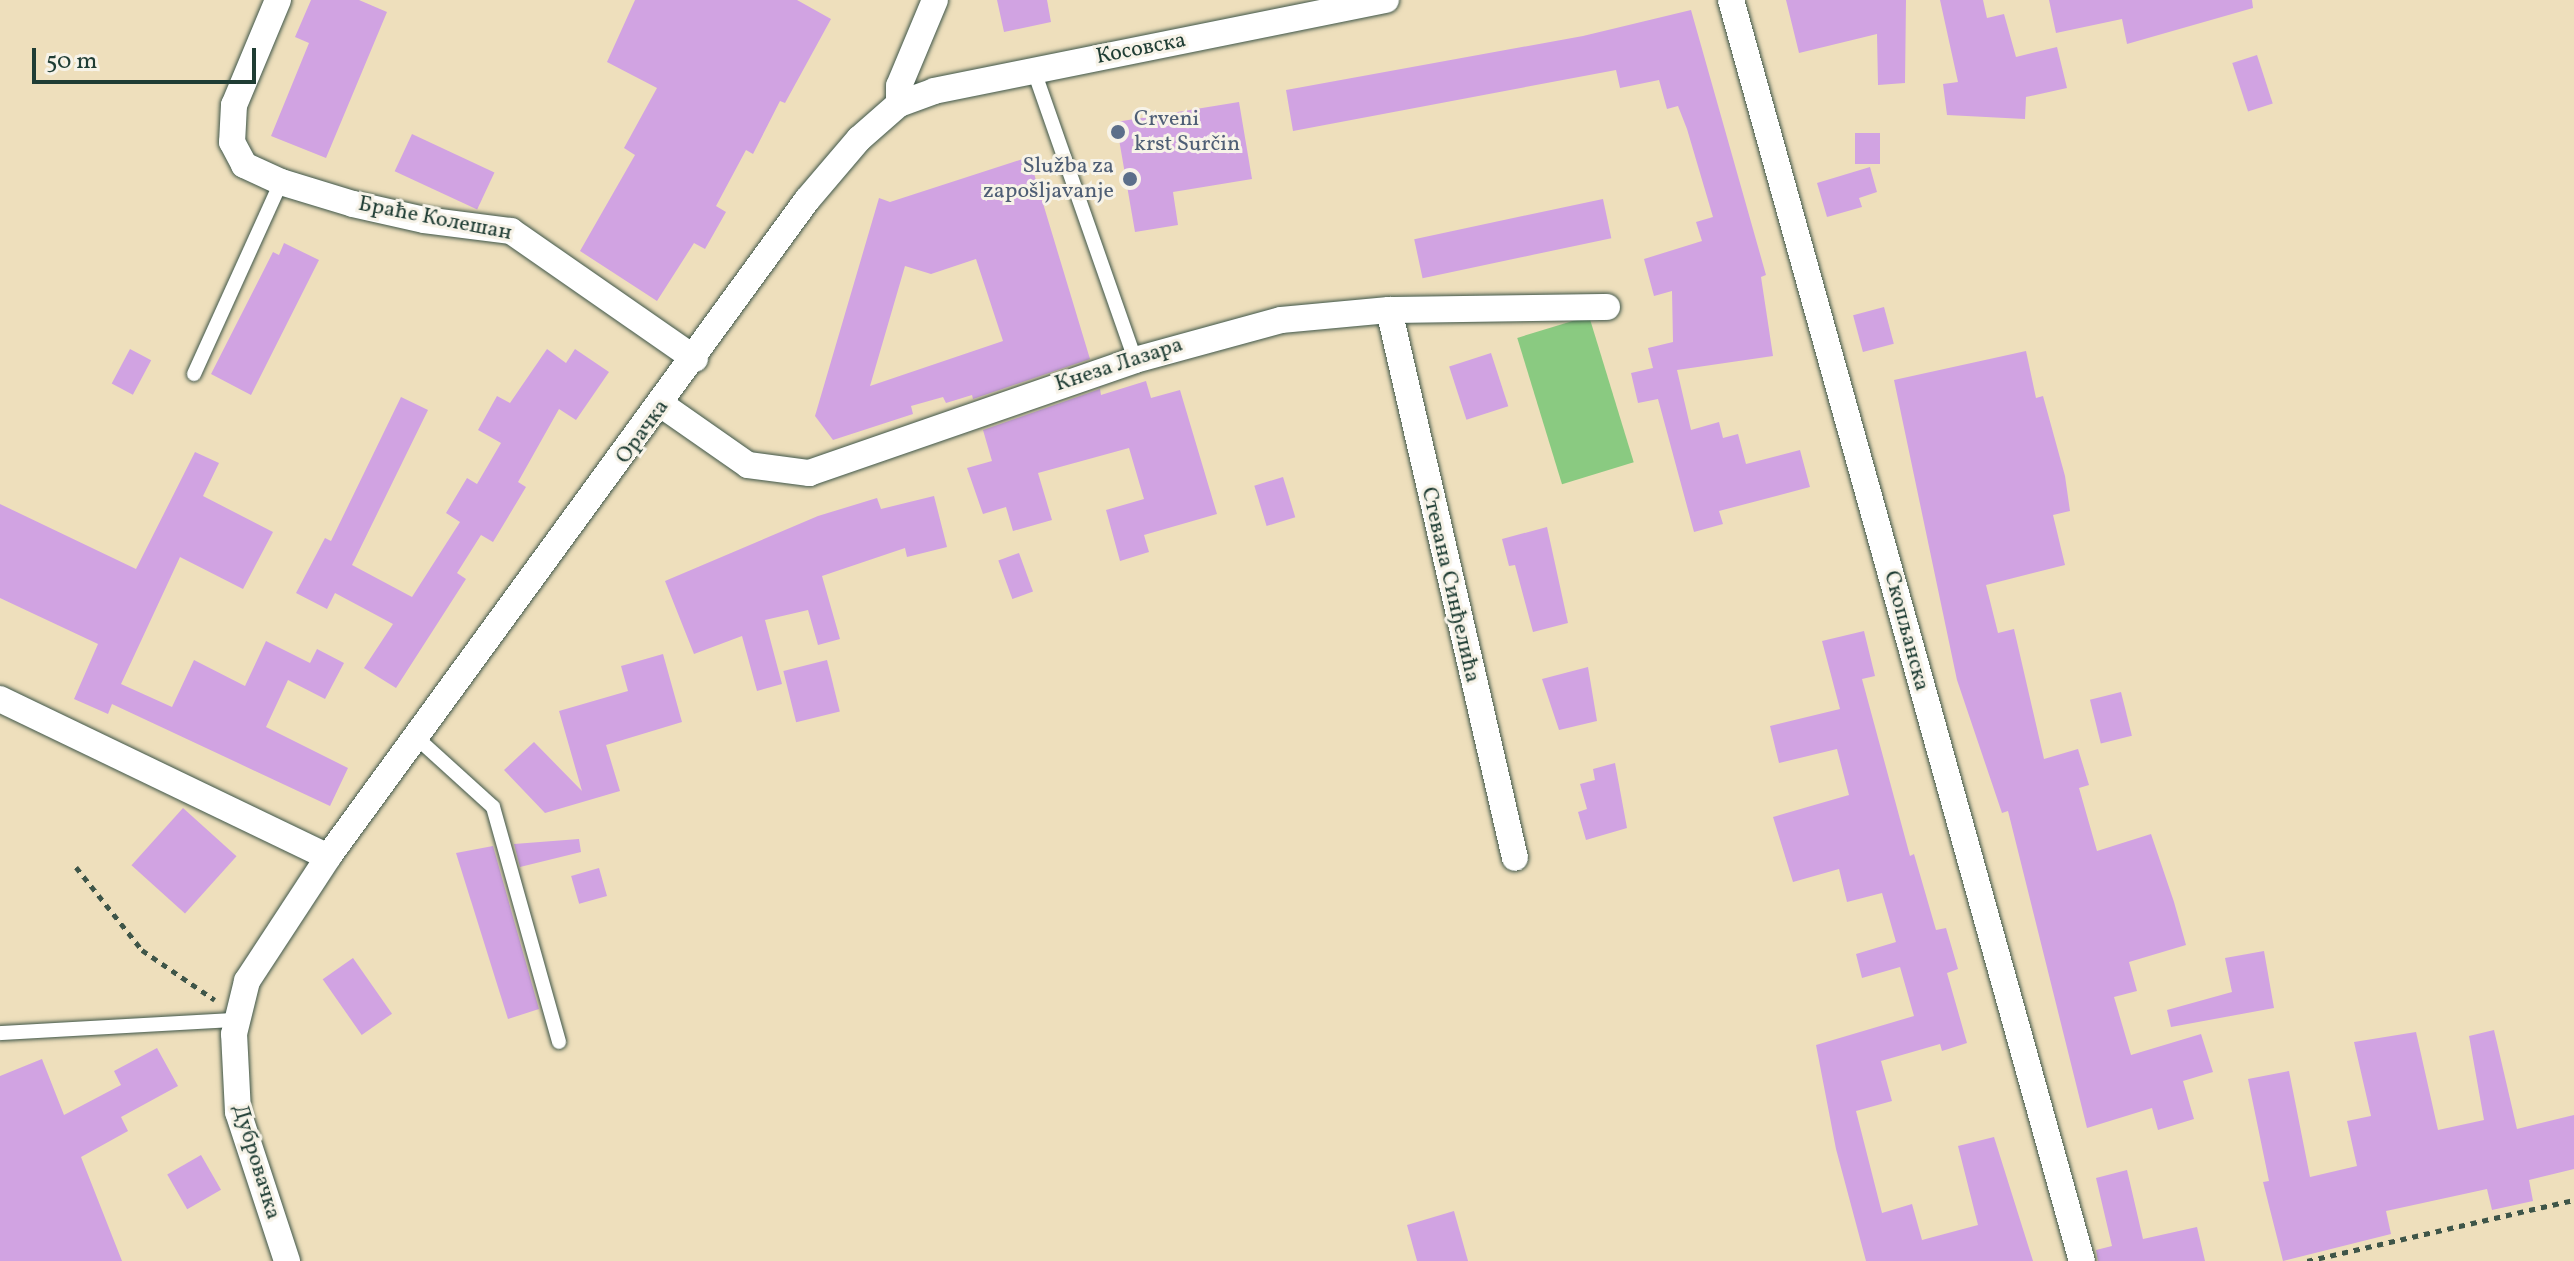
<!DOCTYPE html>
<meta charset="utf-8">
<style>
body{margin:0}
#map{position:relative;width:2574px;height:1261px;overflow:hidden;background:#eedfbc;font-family:Vollkorn,serif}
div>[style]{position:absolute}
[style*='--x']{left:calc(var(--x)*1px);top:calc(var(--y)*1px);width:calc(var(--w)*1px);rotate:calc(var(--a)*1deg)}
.green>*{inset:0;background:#8aca81;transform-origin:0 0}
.building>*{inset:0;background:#d1a3e2;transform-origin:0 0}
.path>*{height:5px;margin-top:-2.5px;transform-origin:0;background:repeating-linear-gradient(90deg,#3e5548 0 6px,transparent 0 12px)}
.roads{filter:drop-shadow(0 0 2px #3e5548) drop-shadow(0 0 2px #3e5548)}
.lane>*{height:14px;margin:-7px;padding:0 7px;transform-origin:7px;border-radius:7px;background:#fff}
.street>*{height:26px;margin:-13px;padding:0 13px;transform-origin:13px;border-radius:13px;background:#fff}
.dots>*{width:22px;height:22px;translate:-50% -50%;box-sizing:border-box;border:4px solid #f7f3e8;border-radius:50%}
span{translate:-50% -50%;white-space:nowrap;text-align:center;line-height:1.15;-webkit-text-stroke:6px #f7f3e8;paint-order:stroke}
.street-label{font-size:22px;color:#1f3d34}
.service-label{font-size:22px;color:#4e5e75}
.left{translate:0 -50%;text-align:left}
.right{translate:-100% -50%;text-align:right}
.scale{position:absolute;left:32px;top:48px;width:224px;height:36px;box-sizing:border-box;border:4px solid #1f3d34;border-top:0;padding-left:10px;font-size:24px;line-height:28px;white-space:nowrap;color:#1f3d34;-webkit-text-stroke:6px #f7f3e8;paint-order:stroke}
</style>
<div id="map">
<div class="green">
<div style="left:1589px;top:316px;width:153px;height:75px;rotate:73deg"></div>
</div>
<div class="building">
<div style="clip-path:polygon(311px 0,359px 0,387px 12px,326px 158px,271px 136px,309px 43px,295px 37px)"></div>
<div style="clip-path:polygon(635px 0,797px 0,831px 19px,785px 103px,780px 101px,753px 154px,746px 150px,716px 206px,726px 212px,705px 249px,694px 243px,657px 301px,580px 251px,635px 155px,624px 148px,657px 88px,607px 62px)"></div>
<div style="clip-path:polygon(997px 0,1047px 0,1051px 22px,1004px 32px)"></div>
<div style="clip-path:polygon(1786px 0,1906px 0,1905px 83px,1878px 85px,1877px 34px,1799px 53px)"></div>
<div style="clip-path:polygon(1940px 0,1983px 0,1987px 18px,2004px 14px,2016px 57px,2057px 47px,2067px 88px,2026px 97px,2025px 119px,1947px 115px,1943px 84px,1958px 82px)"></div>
<div style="clip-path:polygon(2049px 0,2252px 0,2253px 8px,2127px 44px,2122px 19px,2056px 33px)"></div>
<div style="clip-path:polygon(1691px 10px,1766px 275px,1761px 277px,1773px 356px,1677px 370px,1691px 430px,1719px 422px,1723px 438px,1738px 434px,1746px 464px,1800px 450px,1810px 487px,1719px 511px,1723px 524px,1694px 532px,1658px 399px,1638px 403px,1631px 373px,1653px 368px,1648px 348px,1673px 342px,1672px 291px,1654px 296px,1644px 259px,1702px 241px,1696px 222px,1713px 217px,1687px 129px,1678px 106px,1667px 109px,1659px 80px,1620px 88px,1616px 70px,1293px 131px,1286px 90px,1583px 36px)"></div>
<div style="left:2257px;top:55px;width:51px;height:26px;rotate:72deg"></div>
<div style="clip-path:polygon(1239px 102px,1252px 179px,1173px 192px,1178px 225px,1135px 232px,1116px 122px)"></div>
<div style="left:1855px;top:133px;width:25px;height:31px"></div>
<div style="left:412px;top:134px;width:91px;height:41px;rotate:25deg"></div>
<div style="clip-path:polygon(evenodd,1029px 157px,1090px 359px,973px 399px,972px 395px,946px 403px,943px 397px,911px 406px,913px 414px,833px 440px,815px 416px,879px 198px,890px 202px,1029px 157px,976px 259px,1003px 341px,870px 386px,905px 266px,931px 274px,976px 259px)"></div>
<div style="clip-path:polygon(1870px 167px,1877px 192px,1859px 198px,1862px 207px,1827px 217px,1817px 183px)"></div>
<div style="left:1603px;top:199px;width:40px;height:193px;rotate:78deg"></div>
<div style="clip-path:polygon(284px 243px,319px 260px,251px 395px,211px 374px,273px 252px,279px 255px)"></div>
<div style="left:1884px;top:307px;width:38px;height:32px;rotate:75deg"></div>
<div style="left:130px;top:349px;width:24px;height:39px;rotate:28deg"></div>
<div style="clip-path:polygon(547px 349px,566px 363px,575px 349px,609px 372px,576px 420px,559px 409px,518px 482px,526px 487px,493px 542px,481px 535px,457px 573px,466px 579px,396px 688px,364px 668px,393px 624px,335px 593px,327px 609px,296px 593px,325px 538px,331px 541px,401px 397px,428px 410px,352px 565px,412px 597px,460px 522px,446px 513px,467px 478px,477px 484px,501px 443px,478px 430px,497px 396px,510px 403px)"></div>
<div style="clip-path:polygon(2026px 351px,2036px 398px,2043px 396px,2065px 476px,2070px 511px,2053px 515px,2065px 565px,1986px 585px,1998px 633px,2014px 629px,2044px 759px,2078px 749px,2089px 785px,2079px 788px,2097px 851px,2151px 834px,2174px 902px,2186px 945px,2129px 962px,2137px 991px,2114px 997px,2131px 1055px,2201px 1034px,2213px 1072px,2183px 1081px,2194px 1119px,2158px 1130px,2152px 1108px,2087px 1128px,2008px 811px,2002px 813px,1957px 680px,1894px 380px)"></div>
<div style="left:1491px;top:353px;width:56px;height:44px;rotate:72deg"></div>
<div style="clip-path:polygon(1146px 381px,1151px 398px,1180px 390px,1217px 514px,1144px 535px,1149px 552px,1120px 561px,1106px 510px,1144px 499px,1129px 448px,1038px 473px,1052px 520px,1013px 531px,1006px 507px,983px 514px,967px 468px,992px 461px,983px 430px,1100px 389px,1101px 395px)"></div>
<div style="clip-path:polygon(195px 452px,219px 463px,203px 496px,273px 532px,243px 589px,180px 557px,121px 684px,172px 707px,194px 660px,245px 686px,266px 641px,310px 663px,317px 649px,344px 663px,325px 699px,288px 680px,266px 727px,348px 768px,330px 806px,112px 704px,108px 714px,74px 699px,98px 644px,0 598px,0 504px,136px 569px)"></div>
<div style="left:1283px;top:477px;width:42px;height:30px;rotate:73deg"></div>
<div style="clip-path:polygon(934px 496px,947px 547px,907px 557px,905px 548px,822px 576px,840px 639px,818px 645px,808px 610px,765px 620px,782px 684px,757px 691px,742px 636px,694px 654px,665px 581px,818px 516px,877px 498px,881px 509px)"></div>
<div style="clip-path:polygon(1547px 527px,1568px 623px,1533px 632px,1515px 565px,1509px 566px,1502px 539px)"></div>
<div style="left:1019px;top:553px;width:41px;height:22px;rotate:70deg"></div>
<div style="clip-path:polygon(1864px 631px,1875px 676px,1862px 679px,1910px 856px,1914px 854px,1936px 930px,1946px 928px,1958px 969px,1947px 973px,1967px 1043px,1942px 1051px,1940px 1044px,1881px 1061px,1892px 1101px,1856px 1111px,1882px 1213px,1912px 1204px,1922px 1240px,1978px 1225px,1958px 1146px,1994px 1137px,2033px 1261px,1866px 1261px,1836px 1149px,1816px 1045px,1914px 1016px,1900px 967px,1862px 978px,1856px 954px,1896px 942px,1882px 893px,1847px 902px,1839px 869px,1793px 882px,1773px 817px,1849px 795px,1837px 749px,1779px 763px,1770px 726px,1840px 709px,1822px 641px)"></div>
<div style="clip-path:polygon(663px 654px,682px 722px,606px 745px,620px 791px,545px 813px,504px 770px,534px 742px,582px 791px,559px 711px,628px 691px,621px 666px)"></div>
<div style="left:827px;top:660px;width:53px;height:45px;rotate:76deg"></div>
<div style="clip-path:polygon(1588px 667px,1597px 721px,1559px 730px,1542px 679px)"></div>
<div style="left:2121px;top:692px;width:45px;height:32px;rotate:76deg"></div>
<div style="clip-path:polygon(1615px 763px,1627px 828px,1586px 840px,1578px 812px,1587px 809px,1580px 784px,1595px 780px,1593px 769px)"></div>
<div style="left:183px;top:808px;width:72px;height:77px;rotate:42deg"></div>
<div style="clip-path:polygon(579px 839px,581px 852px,520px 867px,514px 844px)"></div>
<div style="clip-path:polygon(493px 846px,539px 1009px,508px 1019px,456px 853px)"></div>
<div style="left:599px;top:868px;width:29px;height:29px;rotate:74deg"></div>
<div style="clip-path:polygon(2264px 951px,2274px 1008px,2171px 1027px,2167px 1010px,2232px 992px,2225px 958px)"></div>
<div style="left:353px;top:958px;width:68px;height:37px;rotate:55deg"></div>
<div style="clip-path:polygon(2494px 1030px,2517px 1129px,2574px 1115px,2574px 1169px,2529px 1180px,2533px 1201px,2492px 1210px,2487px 1189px,2386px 1211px,2391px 1234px,2283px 1261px,2263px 1182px,2269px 1181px,2248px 1079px,2289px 1071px,2310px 1177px,2357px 1166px,2347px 1121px,2371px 1116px,2354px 1042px,2416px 1032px,2438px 1130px,2484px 1120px,2469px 1036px)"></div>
<div style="clip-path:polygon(157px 1048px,178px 1086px,121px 1117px,128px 1131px,81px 1157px,122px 1261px,0 1261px,0 1076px,42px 1059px,64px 1115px,121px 1085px,114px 1071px)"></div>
<div style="left:201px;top:1155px;width:40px;height:39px;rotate:60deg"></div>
<div style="clip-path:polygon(2127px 1170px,2143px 1239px,2197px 1227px,2205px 1261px,2098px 1261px,2096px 1250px,2112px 1246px,2096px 1178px)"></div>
<div style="clip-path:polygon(1454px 1211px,1468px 1261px,1417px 1261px,1407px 1225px)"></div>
</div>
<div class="path">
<div style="--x:76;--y:867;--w:106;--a:51.5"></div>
<div style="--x:142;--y:950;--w:88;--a:34.4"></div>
<div style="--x:2307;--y:1261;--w:274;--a:-12.9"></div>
</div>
<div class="roads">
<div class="lane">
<div style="--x:1034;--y:71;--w:306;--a:70.7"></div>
<div style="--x:194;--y:374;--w:211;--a:-65.6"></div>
<div style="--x:418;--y:739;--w:101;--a:42.2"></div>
<div style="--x:493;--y:807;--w:244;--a:74.3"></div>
<div style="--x:0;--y:1033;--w:235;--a:-3.2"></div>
</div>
<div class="street">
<div style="--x:278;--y:0;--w:114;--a:112.7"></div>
<div style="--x:234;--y:105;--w:37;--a:93"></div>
<div style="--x:232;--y:142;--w:26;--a:62"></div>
<div style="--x:244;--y:165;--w:41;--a:24.7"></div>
<div style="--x:281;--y:182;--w:75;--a:17"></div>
<div style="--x:353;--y:204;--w:73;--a:12.7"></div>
<div style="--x:424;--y:220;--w:88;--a:7.2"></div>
<div style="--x:511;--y:231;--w:224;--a:34.8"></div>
<div style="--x:1731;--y:0;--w:1309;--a:74.45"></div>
<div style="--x:899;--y:104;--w:18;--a:-90"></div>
<div style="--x:899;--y:86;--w:93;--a:-67.3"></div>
<div style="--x:1389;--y:310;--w:562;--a:77.05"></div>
<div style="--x:662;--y:405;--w:105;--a:34.9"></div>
<div style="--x:748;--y:465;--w:62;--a:7.5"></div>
<div style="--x:809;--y:473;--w:345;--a:-19.1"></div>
<div style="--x:1135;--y:360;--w:151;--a:-15.3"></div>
<div style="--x:1281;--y:320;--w:108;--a:-5.3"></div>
<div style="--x:1389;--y:310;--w:218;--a:-0.8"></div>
<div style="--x:0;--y:699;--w:364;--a:25.7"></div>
<div style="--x:287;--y:1261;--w:157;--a:-108.2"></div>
<div style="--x:238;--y:1112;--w:78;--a:-92.9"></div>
<div style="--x:234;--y:1034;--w:55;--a:-76.2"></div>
<div style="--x:247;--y:981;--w:148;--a:-56.8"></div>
<div style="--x:328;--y:857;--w:813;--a:-53.91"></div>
<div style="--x:807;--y:200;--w:80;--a:-49.6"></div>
<div style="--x:859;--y:139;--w:53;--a:-41.2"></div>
<div style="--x:899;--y:104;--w:37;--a:-20"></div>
<div style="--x:934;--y:91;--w:461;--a:-11.4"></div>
</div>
</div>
<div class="dots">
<div style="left:1118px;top:132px;background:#5c6f8a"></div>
<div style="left:1130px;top:179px;background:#5c6f8a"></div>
</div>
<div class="street-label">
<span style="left:1141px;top:49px;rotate:-11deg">Косовска</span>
<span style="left:435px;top:219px;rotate:11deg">Браће Колешан</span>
<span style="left:1119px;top:365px;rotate:-18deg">Кнеза Лазара</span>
<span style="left:643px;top:432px;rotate:-54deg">Орачка</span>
<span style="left:1450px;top:585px;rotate:77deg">Стевана Синђелића</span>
<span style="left:1906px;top:631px;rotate:75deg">Скопљанска</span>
<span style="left:256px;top:1162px;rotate:73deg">Дубровачка</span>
</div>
<div class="service-label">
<span class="left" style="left:1134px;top:132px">Crveni<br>krst Surčin</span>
<span class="right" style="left:1114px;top:179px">Služba za<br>zapošljavanje</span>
</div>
<div class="scale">50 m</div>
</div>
